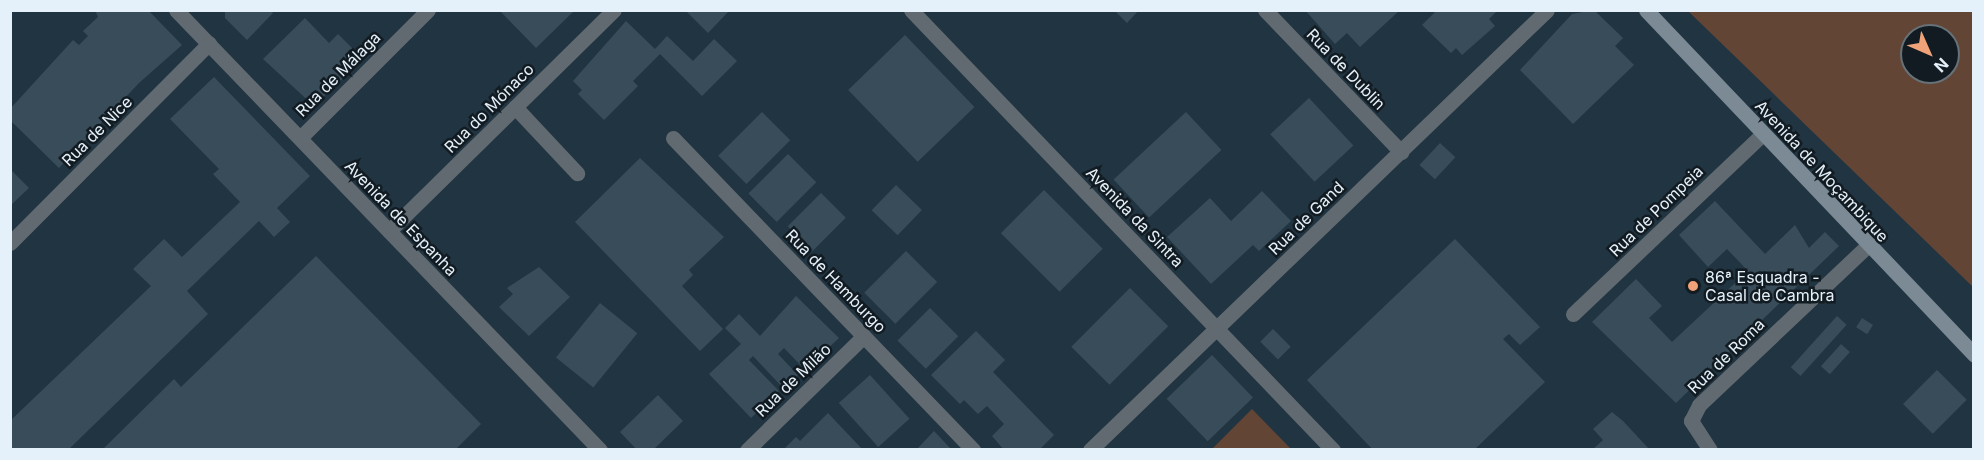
<!DOCTYPE html>
<meta charset="utf-8">
<style>
body{margin:0}
#map{position:relative;width:1984px;height:460px;overflow:hidden;background:#213441;font-family:Inter,sans-serif}
div>[style]{position:absolute}
[style*='--x']{left:calc(var(--x)*1px);top:calc(var(--y)*1px);width:calc(var(--w)*1px);rotate:calc(var(--a)*1deg)}
.green>*{inset:0;background:#634535}
.building>*{inset:0;background:#384c5a;transform-origin:0 0}
.lane>*{height:15px;margin:-7.5px;padding:0 7.5px;transform-origin:7.5px;border-radius:7.5px;background:#616a71}
.street>*{height:15px;margin:-7.5px;padding:0 7.5px;transform-origin:7.5px;border-radius:7.5px;background:#616a71}
.secondary>*{height:15px;margin:-7.5px;padding:0 7.5px;transform-origin:7.5px;border-radius:7.5px;background:#7b8a94}
.dots>*{width:16px;height:16px;translate:-50% -50%;box-sizing:border-box;border:3px solid #121b21;border-radius:50%}
span{translate:-50% -50%;white-space:nowrap;text-align:center;line-height:1.15;-webkit-text-stroke:5px #121b21;paint-order:stroke}
.street-label{font-size:16px;color:#e5f1fa}
.poi-label{font-size:16px;color:#e5f1fa}
.left{translate:0 -50%;text-align:left}
.frame{position:absolute;inset:0;border:12px solid #e5f1fa;pointer-events:none}
.north{position:absolute;left:1900px;top:24px;width:60px;height:60px;box-sizing:border-box;background:#121b21;border:2px solid #667178;border-radius:50%;rotate:135deg;font-size:16px;font-weight:700;line-height:24px;text-align:center;color:#e5f1fa}
.north::after{content:'';display:block;margin:auto;width:21px;height:27px;background:#f0a279;clip-path:polygon(50% 0,100% 100%,50% 72%,0 100%)}
</style>
<div id="map">
<div class="green">
<div style="clip-path:polygon(evenodd,1688px 11px,1973px 11px,1973px 287px,1688px 11px,1912px 36px,1948px 36px,1948px 72px,1912px 72px,1912px 36px)"></div>
<div style="clip-path:polygon(1252px 409px,1291px 449px,1212px 449px)"></div>
</div>
<div class="building">
<div style="clip-path:polygon(95px 10px,148px 10px,182px 45px,139px 83px,59px 168px,10px 120px,10px 109px,73px 40px,79px 45px,88px 36px,83px 31px,98px 17px)"></div>
<div style="clip-path:polygon(225px 10px,270px 10px,273px 13px,247px 40px,225px 18px)"></div>
<div style="clip-path:polygon(499px 10px,575px 10px,536px 48px)"></div>
<div style="clip-path:polygon(685px 10px,730px 10px,708px 33px)"></div>
<div style="clip-path:polygon(1114px 10px,1139px 10px,1127px 23px)"></div>
<div style="clip-path:polygon(1305px 10px,1400px 10px,1360px 47px,1347px 33px,1335px 44px)"></div>
<div style="clip-path:polygon(1437px 10px,1498px 10px,1489px 19px,1495px 26px,1462px 55px,1456px 48px,1451px 53px,1422px 25px)"></div>
<div style="clip-path:polygon(1594px 10px,1623px 38px,1615px 46px,1634px 65px,1573px 124px,1520px 70px,1572px 14px)"></div>
<div style="clip-path:polygon(305px 18px,329px 43px,338px 34px,363px 59px,314px 106px,263px 59px)"></div>
<div style="clip-path:polygon(626px 21px,655px 49px,667px 36px,693px 61px,714px 39px,737px 61px,702px 96px,660px 54px,633px 81px,638px 86px,604px 120px,578px 94px,582px 90px,573px 81px)"></div>
<div style="left:905px;top:35px;width:100px;height:79px;rotate:46deg"></div>
<div style="clip-path:polygon(214px 77px,310px 176px,277px 208px,290px 222px,274px 237px,259px 221px,187px 291px,208px 314px,68px 450px,10px 450px,10px 421px,151px 286px,133px 269px,164px 239px,182px 257px,240px 202px,213px 174px,219px 169px,170px 119px)"></div>
<div style="left:1309px;top:98px;width:65px;height:53px;rotate:47deg"></div>
<div style="left:762px;top:112px;width:40px;height:62px;rotate:45deg"></div>
<div style="left:1186px;top:112px;width:52px;height:99px;rotate:47deg"></div>
<div style="left:1440px;top:143px;width:21px;height:30px;rotate:43deg"></div>
<div style="left:788px;top:154px;width:40px;height:56px;rotate:45deg"></div>
<div style="clip-path:polygon(640px 158px,724px 237px,689px 270px,693px 275px,682px 286px,723px 329px,700px 351px,575px 222px)"></div>
<div style="clip-path:polygon(10px 169px,29px 188px,10px 206px)"></div>
<div style="left:896px;top:185px;width:36px;height:35px;rotate:44deg"></div>
<div style="left:1044px;top:190px;width:83px;height:61px;rotate:45deg"></div>
<div style="clip-path:polygon(1262px 191px,1291px 221px,1259px 251px,1253px 245px,1211px 284px,1167px 237px,1210px 198px,1231px 221px)"></div>
<div style="left:821px;top:193px;width:35px;height:47px;rotate:45deg"></div>
<div style="clip-path:polygon(1715px 201px,1765px 254px,1795px 225px,1809px 248px,1825px 232px,1839px 246px,1676px 403px,1592px 322px,1636px 279px,1662px 306px,1649px 318px,1672px 342px,1748px 271px,1727px 249px,1708px 267px,1679px 235px)"></div>
<div style="clip-path:polygon(1455px 239px,1540px 327px,1520px 345px,1509px 334px,1503px 339px,1545px 382px,1474px 450px,1373px 450px,1307px 380px)"></div>
<div style="left:906px;top:251px;width:44px;height:59px;rotate:45deg"></div>
<div style="clip-path:polygon(316px 256px,481px 424px,455px 450px,102px 450px,174px 379px,181px 387px)"></div>
<div style="clip-path:polygon(539px 267px,570px 297px,529px 336px,499px 307px,513px 294px,507px 288px)"></div>
<div style="left:1130px;top:288px;width:54px;height:83px;rotate:45deg"></div>
<div style="clip-path:polygon(796px 296px,839px 338px,805px 370px,784px 348px,778px 354px,798px 375px,784px 389px,753px 356px,749px 360px,779px 391px,751px 418px,709px 374px,741px 344px,725px 328px,739px 314px,760px 336px)"></div>
<div style="left:600px;top:303px;width:48px;height:70px;rotate:39deg"></div>
<div style="left:930px;top:308px;width:40px;height:46px;rotate:45deg"></div>
<div style="left:1837px;top:316px;width:13px;height:69px;rotate:42deg"></div>
<div style="left:1862px;top:318px;width:13px;height:11px;rotate:32deg"></div>
<div style="left:1273px;top:329px;width:25px;height:18px;rotate:45deg"></div>
<div style="clip-path:polygon(976px 331px,1005px 360px,993px 372px,1054px 435px,1039px 450px,1004px 450px,992px 436px,1004px 424px,987px 406px,978px 414px,964px 400px,960px 404px,931px 375px)"></div>
<div style="left:1841px;top:344px;width:12px;height:30px;rotate:42deg"></div>
<div style="left:1212px;top:355px;width:59px;height:63px;rotate:46deg"></div>
<div style="left:1937px;top:370px;width:42px;height:48px;rotate:45deg"></div>
<div style="left:870px;top:375px;width:59px;height:42px;rotate:48deg"></div>
<div style="clip-path:polygon(658px 395px,683px 421px,653px 450px,637px 450px,620px 432px)"></div>
<div style="clip-path:polygon(1612px 412px,1623px 421px,1650px 450px,1592px 450px,1603px 440px,1593px 429px)"></div>
<div style="clip-path:polygon(828px 413px,863px 450px,783px 450px,796px 437px,800px 441px)"></div>
<div style="clip-path:polygon(934px 431px,952px 450px,916px 450px)"></div>
</div>
<div class="lane">
<div style="--x:515;--y:107;--w:91;--a:46.8"></div>
</div>
<div class="street">
<div style="--x:176;--y:10;--w:611;--a:46.06"></div>
<div style="--x:911;--y:10;--w:610;--a:46.2"></div>
<div style="--x:1265;--y:10;--w:197;--a:46.2"></div>
<div style="--x:300;--y:138;--w:181;--a:-45"></div>
<div style="--x:673;--y:138;--w:433;--a:46.1"></div>
<div style="--x:389;--y:231;--w:315;--a:-44.5"></div>
<div style="--x:10;--y:243;--w:282;--a:-45.1"></div>
<div style="--x:1573;--y:314;--w:262;--a:-43.5"></div>
<div style="--x:747;--y:450;--w:163;--a:-44.3"></div>
<div style="--x:1090;--y:450;--w:634;--a:-43.91"></div>
<div style="--x:1710;--y:450;--w:35;--a:-123"></div>
<div style="--x:1691;--y:421;--w:18;--a:-63"></div>
<div style="--x:1699;--y:405;--w:233;--a:-43.4"></div>
</div>
<div class="secondary">
<div style="--x:1646;--y:10;--w:476;--a:46.4"></div>
</div>
<div class="dots">
<div style="left:1693px;top:286px;background:#f0a279"></div>
</div>
<div class="street-label">
<span style="left:1346px;top:69px;rotate:46deg">Rua de Dublin</span>
<span style="left:338px;top:74px;rotate:-45deg">Rua de Málaga</span>
<span style="left:489px;top:108px;rotate:-45deg">Rua do Mónaco</span>
<span style="left:97px;top:131px;rotate:-45deg">Rua de Nice</span>
<span style="left:1822px;top:171px;rotate:47deg">Avenida de Moçambique</span>
<span style="left:1656px;top:211px;rotate:-44deg">Rua de Pompeia</span>
<span style="left:1135px;top:217px;rotate:46deg">Avenida da Sintra</span>
<span style="left:401px;top:218px;rotate:46deg">Avenida de Espanha</span>
<span style="left:1306px;top:218px;rotate:-44deg">Rua de Gand</span>
<span style="left:836px;top:281px;rotate:46deg">Rua de Hamburgo</span>
<span style="left:1726px;top:356px;rotate:-44deg">Rua de Roma</span>
<span style="left:793px;top:380px;rotate:-44deg">Rua de Milão</span>
</div>
<div class="poi-label">
<span class="left" style="left:1705px;top:286px">86ª Esquadra -<br>Casal de Cambra</span>
</div>
<div class="frame"></div>
<div class="north">N</div>
</div>
